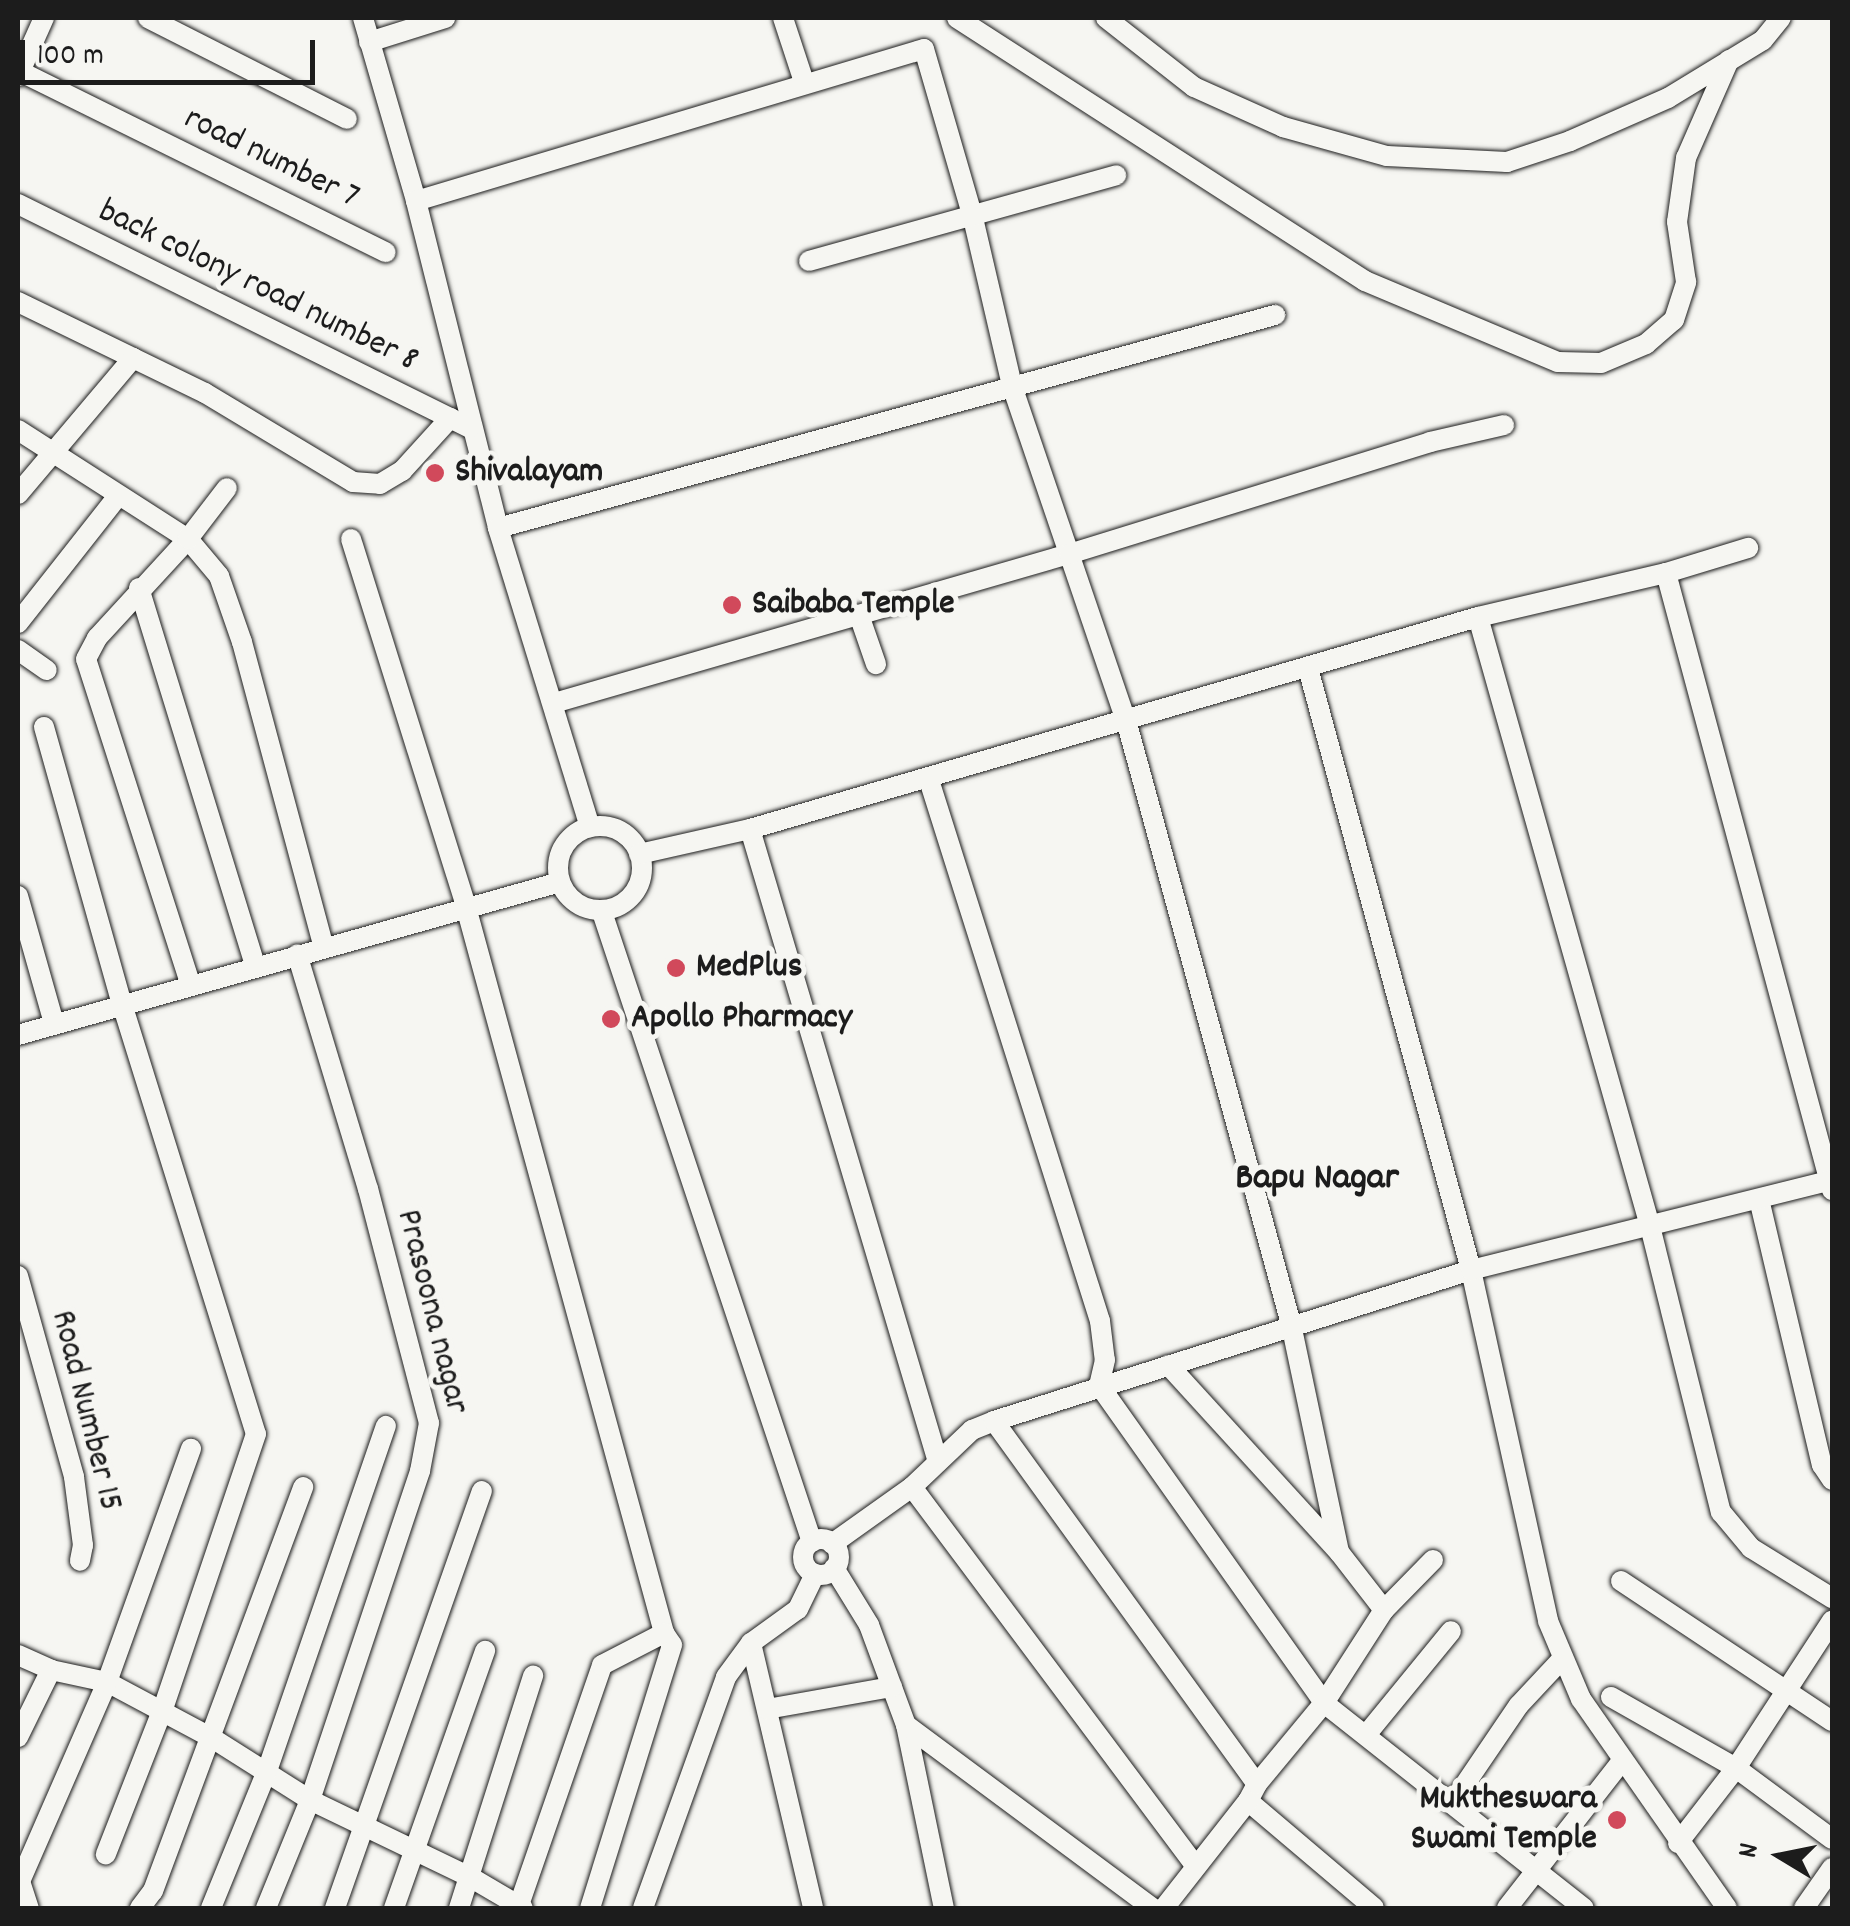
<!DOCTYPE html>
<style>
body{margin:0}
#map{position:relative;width:1850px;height:1926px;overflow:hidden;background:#f6f6f2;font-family:Dekko,sans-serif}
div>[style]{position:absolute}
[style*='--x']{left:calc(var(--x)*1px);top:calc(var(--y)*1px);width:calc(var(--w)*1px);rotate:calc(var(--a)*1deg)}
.roads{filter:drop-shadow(0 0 2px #1c1c1c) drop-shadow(0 0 2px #1c1c1c)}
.minor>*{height:20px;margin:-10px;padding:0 10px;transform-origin:10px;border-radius:10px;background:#f6f6f2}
.minor>.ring{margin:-10px;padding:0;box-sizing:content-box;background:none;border:20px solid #f6f6f2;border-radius:50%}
.dots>*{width:28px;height:28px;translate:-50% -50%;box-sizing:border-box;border:5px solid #f6f6f2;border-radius:50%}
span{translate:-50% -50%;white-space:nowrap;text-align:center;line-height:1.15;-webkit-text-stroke:10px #f6f6f2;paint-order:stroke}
.street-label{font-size:35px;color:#1c1c1c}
.poi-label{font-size:35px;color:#1c1c1c;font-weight:700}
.left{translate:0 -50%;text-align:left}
.right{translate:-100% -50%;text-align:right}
.neighbourhood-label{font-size:38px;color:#1c1c1c;font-weight:700}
.frame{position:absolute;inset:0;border:20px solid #1c1c1c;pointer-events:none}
.north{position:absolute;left:1730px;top:1806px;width:100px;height:100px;-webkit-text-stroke:8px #f6f6f2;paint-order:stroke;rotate:280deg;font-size:28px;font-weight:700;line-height:40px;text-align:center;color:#1c1c1c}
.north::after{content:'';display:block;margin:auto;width:35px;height:45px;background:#1c1c1c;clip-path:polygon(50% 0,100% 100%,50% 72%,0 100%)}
.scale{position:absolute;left:20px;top:40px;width:295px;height:45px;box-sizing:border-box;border:5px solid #1c1c1c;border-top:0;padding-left:12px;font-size:30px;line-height:35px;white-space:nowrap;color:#1c1c1c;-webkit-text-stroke:8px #f6f6f2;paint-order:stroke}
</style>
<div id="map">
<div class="roads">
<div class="minor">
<div style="--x:148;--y:18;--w:223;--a:26.9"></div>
<div style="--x:363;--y:18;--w:191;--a:73.8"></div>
<div style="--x:416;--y:201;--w:337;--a:75.9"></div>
<div style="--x:498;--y:528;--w:313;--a:72.9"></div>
<div style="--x:783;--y:18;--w:67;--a:71.8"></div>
<div style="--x:957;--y:18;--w:485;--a:32.8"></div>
<div style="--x:1365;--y:281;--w:209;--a:22.8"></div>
<div style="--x:1558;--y:362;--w:43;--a:1.3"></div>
<div style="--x:1601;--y:363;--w:49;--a:-22.9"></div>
<div style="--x:1646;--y:344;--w:37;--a:-41"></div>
<div style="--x:1674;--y:320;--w:40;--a:-72"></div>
<div style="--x:1686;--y:282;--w:61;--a:-98.5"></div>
<div style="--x:1677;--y:222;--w:65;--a:-82"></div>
<div style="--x:1686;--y:158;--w:107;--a:-66.3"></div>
<div style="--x:1106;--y:18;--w:112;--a:38.1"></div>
<div style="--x:1194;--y:87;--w:98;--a:24.2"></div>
<div style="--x:1283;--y:127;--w:108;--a:15.6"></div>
<div style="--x:1387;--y:156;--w:120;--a:2.9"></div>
<div style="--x:1507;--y:162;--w:66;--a:-18.4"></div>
<div style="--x:1570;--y:141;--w:107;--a:-23.7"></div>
<div style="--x:1668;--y:98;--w:111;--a:-31.4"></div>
<div style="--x:1763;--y:40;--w:28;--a:-51"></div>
<div style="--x:369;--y:42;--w:80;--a:-17.5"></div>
<div style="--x:19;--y:71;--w:409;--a:26.3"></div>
<div style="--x:18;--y:76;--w:64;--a:-65.9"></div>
<div style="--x:416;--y:201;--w:530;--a:-16.66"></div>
<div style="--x:924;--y:49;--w:176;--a:73.8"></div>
<div style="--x:973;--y:218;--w:172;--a:76.9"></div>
<div style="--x:1012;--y:386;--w:353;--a:71.2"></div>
<div style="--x:1126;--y:720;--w:626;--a:74.72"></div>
<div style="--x:1291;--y:1324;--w:233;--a:78.1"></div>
<div style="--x:18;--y:204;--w:504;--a:26.36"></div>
<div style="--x:809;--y:261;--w:319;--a:-15.6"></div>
<div style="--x:18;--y:302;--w:128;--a:26"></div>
<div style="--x:133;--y:358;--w:178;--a:130.2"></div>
<div style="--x:133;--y:358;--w:80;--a:25.9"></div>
<div style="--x:205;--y:393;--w:173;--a:31"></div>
<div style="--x:353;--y:482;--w:27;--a:4"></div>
<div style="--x:380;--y:484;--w:26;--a:-31"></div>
<div style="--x:402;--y:471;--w:72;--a:-47.8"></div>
<div style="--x:18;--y:430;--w:202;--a:32.7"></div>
<div style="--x:188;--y:539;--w:48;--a:50"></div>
<div style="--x:219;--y:576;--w:70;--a:70.8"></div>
<div style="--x:242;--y:642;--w:314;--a:75"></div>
<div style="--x:498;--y:528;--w:806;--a:-15.33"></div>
<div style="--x:351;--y:539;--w:386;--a:72.6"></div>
<div style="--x:466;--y:907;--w:753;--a:74.74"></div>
<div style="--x:664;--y:1633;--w:14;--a:56"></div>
<div style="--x:672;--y:1645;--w:275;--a:107.3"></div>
<div style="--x:1666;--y:573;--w:639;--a:74.94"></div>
<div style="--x:139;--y:588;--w:395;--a:72.9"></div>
<div style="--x:859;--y:615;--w:52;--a:70.9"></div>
<div style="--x:1478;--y:617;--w:633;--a:74.23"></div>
<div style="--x:1650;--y:1226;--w:295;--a:76.1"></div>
<div style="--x:1721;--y:1512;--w:47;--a:50.2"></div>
<div style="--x:1751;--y:1548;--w:95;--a:31.7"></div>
<div style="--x:18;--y:623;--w:162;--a:-51.8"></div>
<div style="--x:18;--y:650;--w:35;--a:35"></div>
<div style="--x:1308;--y:668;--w:624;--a:74.85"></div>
<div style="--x:1471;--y:1270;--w:359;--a:77.6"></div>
<div style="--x:1548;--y:1621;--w:85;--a:67.1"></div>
<div style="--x:1581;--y:1699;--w:255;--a:55.1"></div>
<div style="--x:554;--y:703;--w:536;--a:-16.14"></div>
<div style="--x:1069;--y:554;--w:378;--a:-17.2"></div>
<div style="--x:1430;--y:442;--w:76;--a:-12.9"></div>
<div style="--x:44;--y:727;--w:288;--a:74.3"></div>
<div style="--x:122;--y:1004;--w:450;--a:72.7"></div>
<div style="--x:256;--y:1434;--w:293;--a:108.7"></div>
<div style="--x:162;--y:1711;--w:154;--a:111.4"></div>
<div style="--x:929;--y:780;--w:567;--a:72.46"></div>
<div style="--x:1100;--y:1321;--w:39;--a:83"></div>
<div style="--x:1105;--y:1360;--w:26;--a:103"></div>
<div style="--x:1099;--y:1385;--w:390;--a:54.7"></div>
<div style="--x:1324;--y:1703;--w:331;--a:38.3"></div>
<div class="ring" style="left:558px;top:826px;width:64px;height:64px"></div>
<div style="--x:750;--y:829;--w:660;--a:73.46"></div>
<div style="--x:639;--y:854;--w:114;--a:-12.7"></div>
<div style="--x:750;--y:829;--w:758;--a:-16.24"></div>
<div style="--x:1478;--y:617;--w:193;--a:-13.2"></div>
<div style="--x:1666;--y:573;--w:86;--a:-17"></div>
<div style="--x:18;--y:896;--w:132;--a:74.2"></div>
<div style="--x:602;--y:912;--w:664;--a:71.57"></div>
<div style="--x:191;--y:986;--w:343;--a:-107.8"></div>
<div style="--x:86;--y:659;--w:24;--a:-62"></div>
<div style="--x:97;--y:638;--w:134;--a:-47.4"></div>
<div style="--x:188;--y:539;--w:64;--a:-52.6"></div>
<div style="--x:18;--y:1035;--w:563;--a:-15.76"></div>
<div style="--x:1759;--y:1199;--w:273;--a:76.7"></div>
<div style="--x:1822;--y:1465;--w:18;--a:56"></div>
<div style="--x:18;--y:1276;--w:209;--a:74.4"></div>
<div style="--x:74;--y:1477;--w:69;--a:82.5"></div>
<div style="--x:83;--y:1545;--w:16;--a:101"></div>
<div style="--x:994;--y:1421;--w:448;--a:54.1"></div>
<div style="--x:912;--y:1487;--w:474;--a:53.2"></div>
<div class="ring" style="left:803px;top:1539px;width:16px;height:16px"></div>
<div style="--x:832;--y:1544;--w:98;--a:-35.5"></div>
<div style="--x:912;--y:1487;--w:83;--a:-43.5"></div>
<div style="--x:972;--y:1430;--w:24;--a:-22"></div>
<div style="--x:994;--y:1421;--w:500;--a:-17.57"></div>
<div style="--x:1471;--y:1270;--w:372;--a:-14"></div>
<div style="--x:834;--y:1568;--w:67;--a:58.4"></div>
<div style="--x:869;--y:1625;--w:107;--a:69.7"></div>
<div style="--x:906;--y:1725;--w:187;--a:78.3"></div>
<div style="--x:1621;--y:1581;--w:253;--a:33.6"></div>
<div style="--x:1384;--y:1610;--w:70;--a:-45.6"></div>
<div style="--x:751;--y:1643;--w:272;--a:76.8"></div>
<div style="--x:18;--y:1655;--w:36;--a:24"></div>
<div style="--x:51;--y:1670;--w:57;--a:12.1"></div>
<div style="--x:107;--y:1682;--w:119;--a:28.1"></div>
<div style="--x:212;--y:1738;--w:116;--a:32.3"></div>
<div style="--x:310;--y:1800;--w:178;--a:25.7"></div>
<div style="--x:470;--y:1877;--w:61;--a:30.3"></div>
<div style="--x:1611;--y:1697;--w:144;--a:29.6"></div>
<div style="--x:1736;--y:1768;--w:119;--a:36.5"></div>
<div style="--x:767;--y:1709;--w:127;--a:-10"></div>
<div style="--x:906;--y:1725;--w:307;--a:36.6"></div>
<div style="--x:1366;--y:1735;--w:134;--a:-50.7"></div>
<div style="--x:18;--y:1737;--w:75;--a:-63.8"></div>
<div style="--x:1248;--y:1801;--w:165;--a:40.3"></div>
<div style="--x:1453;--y:1802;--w:117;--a:-55.8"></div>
<div style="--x:1519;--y:1705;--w:64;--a:-46.9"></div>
<div style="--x:1678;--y:1843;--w:95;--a:-52.3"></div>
<div style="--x:1736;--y:1768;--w:176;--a:-56.9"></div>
<div style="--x:18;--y:1875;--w:35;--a:72"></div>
<div style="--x:18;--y:1886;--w:223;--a:-66.4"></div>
<div style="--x:107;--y:1682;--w:248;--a:-70.2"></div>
<div style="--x:140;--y:1908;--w:21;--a:-53"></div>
<div style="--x:153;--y:1891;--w:431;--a:-69.6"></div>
<div style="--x:211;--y:1908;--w:148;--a:-67.8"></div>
<div style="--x:267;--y:1771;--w:365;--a:-71"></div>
<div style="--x:266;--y:1908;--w:117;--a:-67.8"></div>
<div style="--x:310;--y:1800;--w:347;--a:-71.5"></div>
<div style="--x:420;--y:1471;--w:49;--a:-79.4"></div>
<div style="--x:429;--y:1423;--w:242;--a:-104.6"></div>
<div style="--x:368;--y:1189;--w:245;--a:-106.8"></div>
<div style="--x:335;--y:1908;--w:442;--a:-70.6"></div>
<div style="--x:394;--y:1908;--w:273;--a:-70.5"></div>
<div style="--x:459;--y:1908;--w:244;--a:-72.3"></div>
<div style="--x:518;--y:1908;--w:257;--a:-70.9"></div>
<div style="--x:602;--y:1665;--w:70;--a:-27.3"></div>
<div style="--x:643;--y:1908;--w:245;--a:-70.2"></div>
<div style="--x:726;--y:1677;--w:42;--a:-53.7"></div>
<div style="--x:751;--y:1643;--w:58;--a:-35.9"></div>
<div style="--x:798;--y:1609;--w:39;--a:-64"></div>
<div style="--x:1164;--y:1908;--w:136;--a:-51.9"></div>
<div style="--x:1248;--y:1801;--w:19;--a:-62"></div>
<div style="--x:1257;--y:1784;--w:105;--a:-50.4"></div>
<div style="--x:1324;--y:1703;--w:111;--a:-57.2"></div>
<div style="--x:1384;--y:1610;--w:73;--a:-127.8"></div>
<div style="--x:1339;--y:1552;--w:253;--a:-132.4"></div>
<div style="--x:1507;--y:1908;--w:187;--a:-52"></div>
<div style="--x:1804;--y:1908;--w:49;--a:-55"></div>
</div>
</div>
<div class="dots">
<div style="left:435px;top:473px;background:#d1495b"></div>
<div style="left:732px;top:605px;background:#d1495b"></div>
<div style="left:676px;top:968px;background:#d1495b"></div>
<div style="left:611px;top:1019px;background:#d1495b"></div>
<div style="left:1617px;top:1820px;background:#d1495b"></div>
</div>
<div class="street-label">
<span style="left:271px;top:159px;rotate:26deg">road number 7</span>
<span style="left:258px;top:287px;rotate:26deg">back colony road number 8</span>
<span style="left:431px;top:1312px;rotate:76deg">Prasoona nagar</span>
<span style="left:85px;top:1411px;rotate:76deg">Road Number 15</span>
</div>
<div class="poi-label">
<span class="left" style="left:455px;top:473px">Shivalayam</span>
<span class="left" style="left:752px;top:605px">Saibaba Temple</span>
<span class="left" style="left:696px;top:968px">MedPlus</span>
<span class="left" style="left:631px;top:1019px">Apollo Pharmacy</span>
<span class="right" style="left:1597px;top:1820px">Muktheswara<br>Swami Temple</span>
</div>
<div class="neighbourhood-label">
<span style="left:1317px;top:1180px">Bapu Nagar</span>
</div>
<div class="frame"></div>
<div class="north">N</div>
<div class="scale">100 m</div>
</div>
